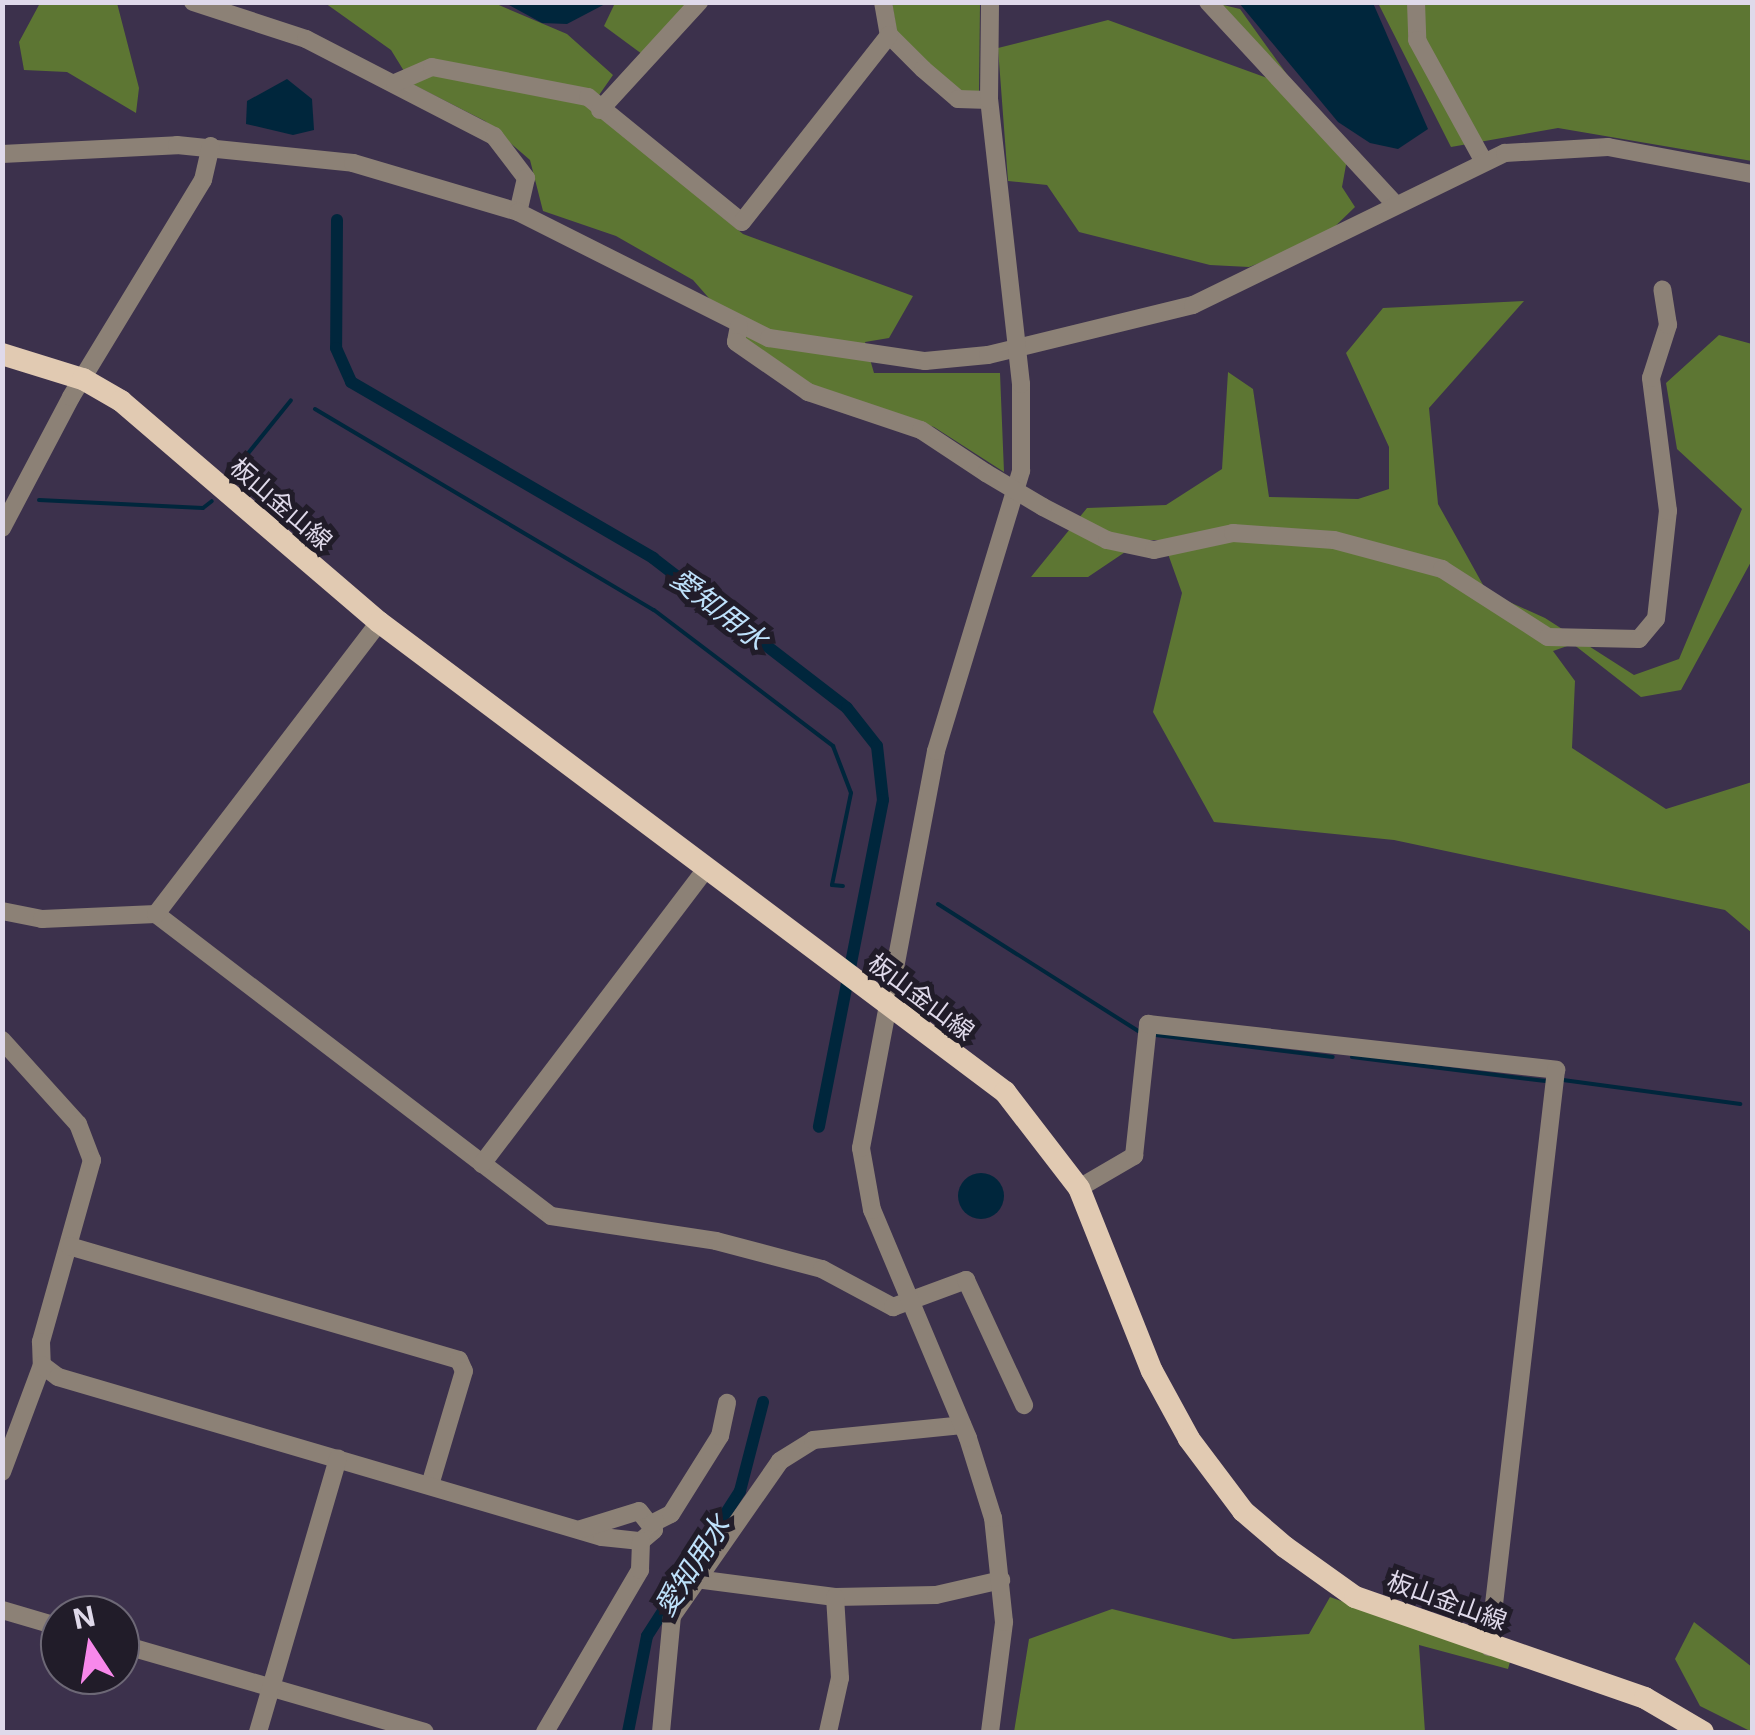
<!DOCTYPE html>
<meta charset="utf-8">
<style>
body{margin:0}
#map{position:relative;width:1755px;height:1735px;overflow:hidden;background:#3c314c;font-family:Inter,"Noto Sans JP",sans-serif}
div>[style]{position:absolute}
[style*='--x']{left:calc(var(--x)*1px);top:calc(var(--y)*1px);width:calc(var(--w)*1px);rotate:calc(var(--a)*1deg)}
.forest>*{inset:0;background:#5d7633}
.water>*{inset:0;background:#00263c}
.round{border-radius:50%}
.stream>*{height:4px;margin:-2px;padding:0 2px;transform-origin:2px;border-radius:2px;background:#00263c}
.canal>*{height:12px;margin:-6px;padding:0 6px;transform-origin:6px;border-radius:6px;background:#00263c}
.minor>*{height:18px;margin:-9px;padding:0 9px;transform-origin:9px;border-radius:9px;background:#8c8176}
.major>*{height:22px;margin:-11px;padding:0 11px;transform-origin:11px;border-radius:11px;background:#e1cab2}
.minor-bridge>*{height:18px;margin:-9px;padding:0 9px;transform-origin:9px;border-radius:9px;background:#8c8176}
span{translate:-50% -50%;white-space:nowrap;text-align:center;line-height:1.15;-webkit-text-stroke:10px #211c29;paint-order:stroke}
.street-label{font-size:25px;color:#dfd9ea}
.water-label{font-size:28px;color:#bee1fb;font-style:italic}
.frame{position:absolute;inset:0;border:5px solid #dfd9ea;pointer-events:none}
.north{position:absolute;left:40px;top:1595px;width:100px;height:100px;box-sizing:border-box;background:#211c29;border:2px solid #6d6876;border-radius:50%;rotate:348deg;font-size:28px;font-weight:700;line-height:40px;text-align:center;color:#dfd9ea}
.north::after{content:'';display:block;margin:auto;width:35px;height:45px;background:#f888eb;clip-path:polygon(50% 0,100% 100%,50% 72%,0 100%)}
</style>
<div id="map">
<div class="forest">
<div style="clip-path:polygon(40px 3px,117px 3px,139px 88px,136px 113px,67px 72px,24px 70px,19px 42px)"></div>
<div style="clip-path:polygon(325px 3px,494px 3px,567px 34px,613px 75px,590px 108px,743px 234px,913px 296px,889px 338px,865px 342px,874px 373px,1000px 373px,1004px 472px,934px 427px,810px 385px,751px 346px,693px 280px,616px 236px,543px 211px,530px 160px,485px 121px,412px 84px,391px 50px)"></div>
<div style="clip-path:polygon(615px 3px,690px 3px,642px 54px,604px 26px)"></div>
<div style="clip-path:polygon(892px 3px,980px 3px,979px 93px,962px 96px,898px 40px)"></div>
<div style="clip-path:polygon(1215px 3px,1240px 9px,1316px 115px,1350px 143px,1342px 187px,1355px 207px,1322px 239px,1249px 267px,1210px 265px,1079px 232px,1047px 185px,1008px 181px,998px 48px,1108px 20px,1278px 82px)"></div>
<div style="clip-path:polygon(1378px 3px,1752px 3px,1752px 161px,1558px 128px,1451px 147px)"></div>
<div style="clip-path:polygon(1524px 301px,1429px 408px,1438px 504px,1487px 592px,1545px 618px,1634px 675px,1679px 659px,1742px 509px,1677px 449px,1666px 383px,1719px 335px,1752px 344px,1752px 560px,1681px 690px,1641px 697px,1573px 644px,1553px 651px,1575px 681px,1572px 748px,1666px 809px,1752px 782px,1752px 933px,1725px 910px,1394px 840px,1214px 822px,1153px 712px,1182px 593px,1163px 540px,1143px 540px,1088px 577px,1031px 577px,1087px 508px,1166px 505px,1222px 469px,1228px 372px,1253px 389px,1269px 497px,1358px 499px,1389px 489px,1389px 447px,1346px 353px,1383px 308px)"></div>
<div style="clip-path:polygon(1330px 1597px,1510px 1662px,1508px 1669px,1419px 1645px,1425px 1732px,1014px 1732px,1029px 1639px,1112px 1609px,1233px 1639px,1309px 1634px)"></div>
<div style="clip-path:polygon(1694px 1622px,1752px 1667px,1752px 1732px,1700px 1706px,1675px 1659px)"></div>
</div>
<div class="water">
<div style="clip-path:polygon(505px 3px,607px 3px,567px 24px,542px 23px)"></div>
<div style="clip-path:polygon(1239px 3px,1373px 3px,1428px 129px,1398px 149px,1370px 143px,1338px 122px)"></div>
<div style="clip-path:polygon(287px 79px,312px 99px,314px 130px,293px 135px,246px 124px,247px 101px)"></div>
<div class="round" style="left:958px;top:1173px;width:46px;height:46px"></div>
</div>
<div class="stream">
<div style="--x:315;--y:409;--w:394;--a:30.7"></div>
<div style="--x:654;--y:610;--w:225;--a:37.2"></div>
<div style="--x:833;--y:746;--w:50;--a:69"></div>
<div style="--x:851;--y:793;--w:94;--a:101.7"></div>
<div style="--x:832;--y:885;--w:11;--a:5"></div>
<div style="--x:233;--y:472;--w:92;--a:-51.1"></div>
<div style="--x:2;--y:500;--w:1;--a:0"></div>
<div style="--x:39;--y:500;--w:164;--a:2.8"></div>
<div style="--x:203;--y:508;--w:11;--a:-38"></div>
<div style="--x:938;--y:904;--w:239;--a:32.4"></div>
<div style="--x:1156;--y:1035;--w:178;--a:7.1"></div>
<div style="--x:1352;--y:1057;--w:195;--a:7.1"></div>
<div style="--x:1563;--y:1080;--w:179;--a:7.7"></div>
</div>
<div class="canal">
<div style="--x:337;--y:220;--w:128;--a:90.4"></div>
<div style="--x:336;--y:348;--w:37;--a:66"></div>
<div style="--x:351;--y:382;--w:350;--a:30.2"></div>
<div style="--x:653;--y:558;--w:245;--a:37.7"></div>
<div style="--x:847;--y:708;--w:48;--a:51.7"></div>
<div style="--x:877;--y:746;--w:54;--a:83.7"></div>
<div style="--x:883;--y:800;--w:333;--a:101.1"></div>
<div style="--x:628;--y:1732;--w:98;--a:-78.8"></div>
<div style="--x:647;--y:1636;--w:172;--a:-57.3"></div>
<div style="--x:740;--y:1491;--w:92;--a:-75.5"></div>
</div>
<div class="minor">
<div style="--x:193;--y:2;--w:119;--a:18.1"></div>
<div style="--x:306;--y:39;--w:212;--a:27.3"></div>
<div style="--x:494;--y:136;--w:53;--a:52.7"></div>
<div style="--x:526;--y:178;--w:35;--a:103"></div>
<div style="--x:883;--y:2;--w:34;--a:80"></div>
<div style="--x:889;--y:35;--w:48;--a:45"></div>
<div style="--x:923;--y:69;--w:46;--a:40.6"></div>
<div style="--x:958;--y:99;--w:31;--a:2"></div>
<div style="--x:1208;--y:2;--w:275;--a:47.2"></div>
<div style="--x:1416;--y:2;--w:38;--a:88"></div>
<div style="--x:1417;--y:40;--w:137;--a:61.2"></div>
<div style="--x:395;--y:83;--w:40;--a:-23.4"></div>
<div style="--x:432;--y:67;--w:159;--a:10.9"></div>
<div style="--x:588;--y:97;--w:198;--a:39.1"></div>
<div style="--x:742;--y:222;--w:238;--a:-51.8"></div>
<div style="--x:600;--y:110;--w:147;--a:-47.5"></div>
<div style="--x:2;--y:154;--w:175;--a:-2.9"></div>
<div style="--x:177;--y:145;--w:177;--a:5.8"></div>
<div style="--x:353;--y:163;--w:172;--a:16.5"></div>
<div style="--x:518;--y:212;--w:281;--a:26.7"></div>
<div style="--x:769;--y:338;--w:158;--a:8.4"></div>
<div style="--x:925;--y:361;--w:63;--a:-5.4"></div>
<div style="--x:988;--y:355;--w:211;--a:-13.7"></div>
<div style="--x:1193;--y:305;--w:347;--a:-26"></div>
<div style="--x:1505;--y:153;--w:103;--a:-3.3"></div>
<div style="--x:1608;--y:147;--w:147;--a:10.6"></div>
<div style="--x:739;--y:326;--w:16;--a:101"></div>
<div style="--x:736;--y:342;--w:88;--a:34.8"></div>
<div style="--x:808;--y:392;--w:119;--a:18.6"></div>
<div style="--x:921;--y:430;--w:78;--a:33.5"></div>
<div style="--x:1043;--y:507;--w:72;--a:27.3"></div>
<div style="--x:1107;--y:540;--w:48;--a:12"></div>
<div style="--x:1154;--y:550;--w:81;--a:-12.1"></div>
<div style="--x:1233;--y:533;--w:101;--a:4"></div>
<div style="--x:1334;--y:540;--w:112;--a:15"></div>
<div style="--x:1442;--y:569;--w:126;--a:32.7"></div>
<div style="--x:1548;--y:637;--w:91;--a:1.3"></div>
<div style="--x:1639;--y:639;--w:26;--a:-50"></div>
<div style="--x:1656;--y:619;--w:109;--a:-83.7"></div>
<div style="--x:1668;--y:511;--w:134;--a:-97.3"></div>
<div style="--x:1651;--y:378;--w:56;--a:-72.2"></div>
<div style="--x:1668;--y:325;--w:36;--a:-99"></div>
<div style="--x:2;--y:528;--w:148;--a:-62.2"></div>
<div style="--x:71;--y:397;--w:254;--a:-58.7"></div>
<div style="--x:203;--y:180;--w:35;--a:-77"></div>
<div style="--x:2;--y:911;--w:41;--a:11.3"></div>
<div style="--x:42;--y:919;--w:114;--a:-2.5"></div>
<div style="--x:156;--y:914;--w:497;--a:37.4"></div>
<div style="--x:551;--y:1216;--w:167;--a:8.6"></div>
<div style="--x:716;--y:1241;--w:110;--a:14.8"></div>
<div style="--x:822;--y:1269;--w:81;--a:28.2"></div>
<div style="--x:893;--y:1307;--w:78;--a:-20.3"></div>
<div style="--x:966;--y:1280;--w:138;--a:65.1"></div>
<div style="--x:156;--y:914;--w:367;--a:-52.6"></div>
<div style="--x:2;--y:1040;--w:113;--a:47.9"></div>
<div style="--x:78;--y:1124;--w:39;--a:69"></div>
<div style="--x:92;--y:1160;--w:189;--a:105.7"></div>
<div style="--x:41;--y:1342;--w:23;--a:88"></div>
<div style="--x:42;--y:1365;--w:114;--a:110.5"></div>
<div style="--x:482;--y:1164;--w:368;--a:-52.8"></div>
<div style="--x:1079;--y:1188;--w:64;--a:-30.2"></div>
<div style="--x:1134;--y:1156;--w:133;--a:-83.9"></div>
<div style="--x:1148;--y:1024;--w:411;--a:6.4"></div>
<div style="--x:1556;--y:1070;--w:581;--a:96.62"></div>
<div style="--x:69;--y:1246;--w:406;--a:16.3"></div>
<div style="--x:459;--y:1360;--w:12;--a:66"></div>
<div style="--x:464;--y:1371;--w:119;--a:106.6"></div>
<div style="--x:42;--y:1365;--w:20;--a:37"></div>
<div style="--x:58;--y:1377;--w:567;--a:16.39"></div>
<div style="--x:602;--y:1537;--w:39;--a:6"></div>
<div style="--x:641;--y:1541;--w:17;--a:-40"></div>
<div style="--x:654;--y:1530;--w:24;--a:-128"></div>
<div style="--x:639;--y:1511;--w:61;--a:162.8"></div>
<div style="--x:653;--y:1523;--w:20;--a:-27"></div>
<div style="--x:671;--y:1514;--w:92;--a:-57.9"></div>
<div style="--x:720;--y:1436;--w:34;--a:-78"></div>
<div style="--x:696;--y:1579;--w:140;--a:7.4"></div>
<div style="--x:835;--y:1597;--w:101;--a:-1.1"></div>
<div style="--x:936;--y:1595;--w:67;--a:-13"></div>
<div style="--x:2;--y:1610;--w:60;--a:16.3"></div>
<div style="--x:120;--y:1644;--w:317;--a:16.1"></div>
<div style="--x:258;--y:1732;--w:285;--a:-73.7"></div>
<div style="--x:545;--y:1732;--w:188;--a:-59.6"></div>
<div style="--x:640;--y:1570;--w:29;--a:-88"></div>
<div style="--x:661;--y:1732;--w:117;--a:-84.6"></div>
<div style="--x:672;--y:1616;--w:189;--a:-55.1"></div>
<div style="--x:780;--y:1461;--w:39;--a:-32"></div>
<div style="--x:813;--y:1440;--w:150;--a:-5.7"></div>
<div style="--x:828;--y:1732;--w:55;--a:-77.5"></div>
<div style="--x:840;--y:1678;--w:81;--a:-93.5"></div>
<div style="--x:990;--y:1732;--w:111;--a:-82.7"></div>
<div style="--x:1004;--y:1622;--w:105;--a:-96"></div>
<div style="--x:993;--y:1518;--w:84;--a:-107.4"></div>
<div style="--x:968;--y:1438;--w:247;--a:-112.8"></div>
<div style="--x:872;--y:1210;--w:63;--a:-100.1"></div>
<div style="--x:861;--y:1148;--w:404;--a:-79.3"></div>
<div style="--x:936;--y:751;--w:293;--a:-73.1"></div>
<div style="--x:1021;--y:471;--w:87;--a:-90"></div>
<div style="--x:1021;--y:384;--w:286;--a:-96.4"></div>
<div style="--x:989;--y:100;--w:98;--a:-89.4"></div>
</div>
<div class="major">
<div style="--x:2;--y:354;--w:85;--a:17.2"></div>
<div style="--x:83;--y:379;--w:44;--a:30.1"></div>
<div style="--x:121;--y:401;--w:340;--a:40.6"></div>
<div style="--x:379;--y:622;--w:783;--a:36.9"></div>
<div style="--x:1005;--y:1092;--w:121;--a:52.4"></div>
<div style="--x:1079;--y:1188;--w:197;--a:68.3"></div>
<div style="--x:1152;--y:1371;--w:77;--a:61.4"></div>
<div style="--x:1189;--y:1439;--w:90;--a:53.1"></div>
<div style="--x:1243;--y:1511;--w:55;--a:40.6"></div>
<div style="--x:1285;--y:1547;--w:86;--a:35.5"></div>
<div style="--x:1355;--y:1597;--w:307;--a:19.2"></div>
<div style="--x:1645;--y:1698;--w:67;--a:30.4"></div>
</div>
<div class="minor-bridge">
<div style="--x:986;--y:473;--w:66;--a:30.8"></div>
</div>
<div class="street-label">
<span style="left:281px;top:504px;rotate:41deg">板山金山線</span>
<span style="left:921px;top:997px;rotate:37deg">板山金山線</span>
<span style="left:1447px;top:1601px;rotate:20deg">板山金山線</span>
</div>
<div class="water-label">
<span style="left:719px;top:609px;rotate:38deg">愛知用水</span>
<span style="left:692px;top:1566px;rotate:-57deg">愛知用水</span>
</div>
<div class="frame"></div>
<div class="north">N</div>
</div>
